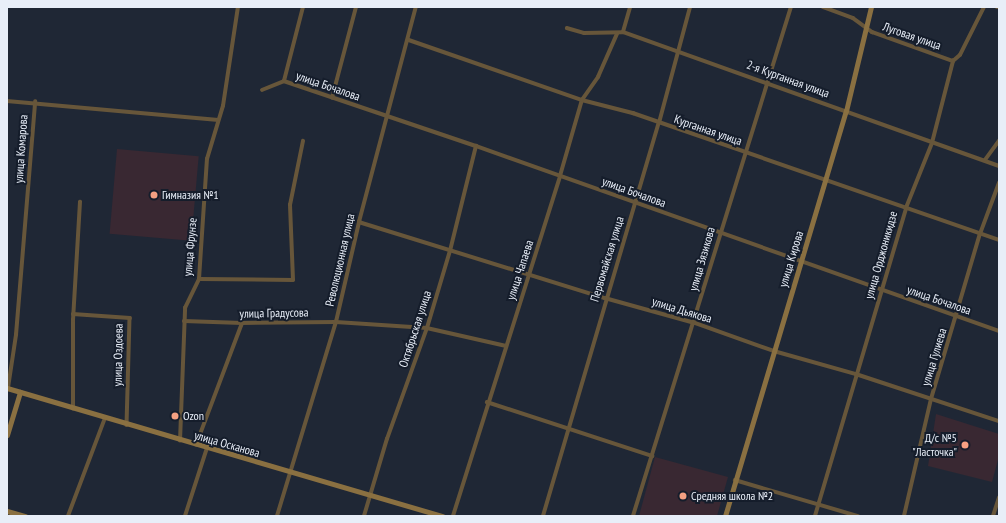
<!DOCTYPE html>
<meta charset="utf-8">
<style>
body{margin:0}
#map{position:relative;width:1006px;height:523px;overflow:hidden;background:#1f2735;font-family:"PT Sans Narrow",sans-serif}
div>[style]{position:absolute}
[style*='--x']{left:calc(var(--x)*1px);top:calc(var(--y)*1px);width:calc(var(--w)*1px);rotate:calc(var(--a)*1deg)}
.education>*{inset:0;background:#392832;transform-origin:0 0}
.street>*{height:3.5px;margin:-1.75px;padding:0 1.75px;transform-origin:1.75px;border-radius:1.75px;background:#67563a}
.secondary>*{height:5px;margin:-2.5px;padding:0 2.5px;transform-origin:2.5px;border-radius:2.5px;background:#8a7041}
.dots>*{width:11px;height:11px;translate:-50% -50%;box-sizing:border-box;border:2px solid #151d2b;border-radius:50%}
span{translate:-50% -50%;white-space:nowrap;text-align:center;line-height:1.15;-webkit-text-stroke:4px #151d2b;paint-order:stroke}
.street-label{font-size:12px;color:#e8eef8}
.poi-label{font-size:12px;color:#e8eef8}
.left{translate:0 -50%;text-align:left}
.right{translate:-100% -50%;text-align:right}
.frame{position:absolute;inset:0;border:8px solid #e8eef8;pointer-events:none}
</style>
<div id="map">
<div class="education">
<div style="left:117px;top:149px;width:82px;height:85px;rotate:5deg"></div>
<div style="clip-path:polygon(936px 414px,999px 434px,999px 456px,992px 482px,928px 466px)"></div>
<div style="clip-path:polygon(655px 457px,728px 477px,717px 516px,639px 516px)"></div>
</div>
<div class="street">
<div style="--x:823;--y:7;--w:32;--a:20"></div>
<div style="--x:853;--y:18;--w:24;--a:36"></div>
<div style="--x:872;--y:32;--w:86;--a:19.7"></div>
<div style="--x:997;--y:7;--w:2;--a:0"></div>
<div style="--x:567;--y:28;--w:18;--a:16"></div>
<div style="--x:584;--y:33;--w:39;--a:-1"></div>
<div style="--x:623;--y:32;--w:399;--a:19.6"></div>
<div style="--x:623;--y:32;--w:26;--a:-74"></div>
<div style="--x:409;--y:40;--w:183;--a:19.1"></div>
<div style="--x:582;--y:100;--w:53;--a:14.3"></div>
<div style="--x:633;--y:113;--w:387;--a:19.1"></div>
<div style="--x:284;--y:81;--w:76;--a:-75.6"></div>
<div style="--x:262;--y:90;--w:24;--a:-22"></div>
<div style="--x:284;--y:81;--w:203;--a:18.7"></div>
<div style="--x:476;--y:146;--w:555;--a:19.48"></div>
<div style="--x:332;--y:98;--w:94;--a:-75.2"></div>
<div style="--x:7;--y:101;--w:212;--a:5.1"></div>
<div style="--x:985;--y:160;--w:24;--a:-54"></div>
<div style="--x:359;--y:222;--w:257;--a:17.2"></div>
<div style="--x:605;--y:298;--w:93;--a:15.5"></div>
<div style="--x:695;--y:323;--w:84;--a:19.5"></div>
<div style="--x:774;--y:351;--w:85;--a:15.7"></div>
<div style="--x:856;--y:374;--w:151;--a:18.2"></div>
<div style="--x:199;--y:279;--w:94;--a:0.6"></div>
<div style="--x:293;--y:280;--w:75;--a:-92.3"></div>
<div style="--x:290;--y:205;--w:65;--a:-78.5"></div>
<div style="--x:73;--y:314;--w:57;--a:4"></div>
<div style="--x:130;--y:318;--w:107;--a:91.6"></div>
<div style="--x:184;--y:321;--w:58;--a:2"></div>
<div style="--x:242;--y:323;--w:94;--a:-0.6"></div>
<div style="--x:336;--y:322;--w:91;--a:3.8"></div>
<div style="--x:427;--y:328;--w:81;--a:12.8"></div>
<div style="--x:8;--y:388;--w:54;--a:-81.4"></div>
<div style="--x:16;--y:335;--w:234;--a:-85.3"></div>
<div style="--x:487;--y:402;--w:174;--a:18.1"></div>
<div style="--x:73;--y:409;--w:89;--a:-90"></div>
<div style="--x:73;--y:320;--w:118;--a:-86.6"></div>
<div style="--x:180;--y:441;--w:133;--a:-87.8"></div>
<div style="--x:185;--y:308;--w:32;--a:-64"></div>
<div style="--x:199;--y:279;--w:120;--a:-86.2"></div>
<div style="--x:207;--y:159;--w:55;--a:-73.2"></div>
<div style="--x:223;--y:106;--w:100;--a:-81.4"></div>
<div style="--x:196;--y:445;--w:130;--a:-69.3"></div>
<div style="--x:735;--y:480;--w:128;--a:16.3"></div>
<div style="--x:68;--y:516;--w:105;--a:-69.3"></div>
<div style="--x:185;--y:516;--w:71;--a:-72.1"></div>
<div style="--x:277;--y:516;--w:203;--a:-73.1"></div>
<div style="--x:336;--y:322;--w:103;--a:-77"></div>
<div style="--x:359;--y:222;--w:222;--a:-75.2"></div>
<div style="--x:364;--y:516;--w:80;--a:-73.4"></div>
<div style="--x:387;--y:439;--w:118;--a:-70.2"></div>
<div style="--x:427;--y:328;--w:80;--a:-73.4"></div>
<div style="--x:450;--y:251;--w:108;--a:-76.1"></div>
<div style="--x:453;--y:516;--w:356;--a:-72.5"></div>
<div style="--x:560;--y:176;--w:79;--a:-73.9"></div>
<div style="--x:582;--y:100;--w:28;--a:-55"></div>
<div style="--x:598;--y:77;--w:47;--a:-66.2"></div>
<div style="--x:543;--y:516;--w:410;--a:-73.6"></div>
<div style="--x:659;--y:123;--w:120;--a:-75"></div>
<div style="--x:633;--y:516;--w:533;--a:-72.76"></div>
<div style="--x:815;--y:516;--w:321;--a:-73.5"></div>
<div style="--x:906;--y:208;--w:70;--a:-68.2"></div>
<div style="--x:932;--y:143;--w:85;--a:-75.6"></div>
<div style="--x:953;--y:61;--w:9;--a:-41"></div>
<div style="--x:960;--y:55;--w:54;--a:-63.4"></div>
<div style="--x:904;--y:516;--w:120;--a:-77"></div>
<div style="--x:931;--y:399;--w:172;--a:-73.5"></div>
<div style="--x:980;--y:234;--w:54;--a:-69.6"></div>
<div style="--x:993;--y:516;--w:19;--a:-72"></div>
</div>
<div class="secondary">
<div style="--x:7;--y:388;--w:454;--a:16.4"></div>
<div style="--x:7;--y:435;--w:45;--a:-73.2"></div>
<div style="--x:7;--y:511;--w:19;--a:16"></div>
<div style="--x:725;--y:516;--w:423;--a:-73.4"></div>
<div style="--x:846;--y:111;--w:107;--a:-76.5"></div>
</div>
<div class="dots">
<div style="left:154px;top:195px;background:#f3a082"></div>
<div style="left:175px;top:416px;background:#f3a082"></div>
<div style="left:965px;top:445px;background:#f3a082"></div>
<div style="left:683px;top:496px;background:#f3a082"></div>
</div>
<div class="street-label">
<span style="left:912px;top:36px;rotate:19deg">Луговая улица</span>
<span style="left:788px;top:79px;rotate:20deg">2-я Курганная улица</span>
<span style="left:328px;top:86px;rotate:19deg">улица Бочалова</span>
<span style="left:708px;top:130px;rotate:19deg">Курганная улица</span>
<span style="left:21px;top:149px;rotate:-86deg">улица Комарова</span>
<span style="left:634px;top:192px;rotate:20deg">улица Бочалова</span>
<span style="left:190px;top:247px;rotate:-85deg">улица Фрунзе</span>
<span style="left:881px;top:255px;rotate:-74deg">улица Орджоникидзе</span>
<span style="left:607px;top:259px;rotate:-73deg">Первомайская улица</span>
<span style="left:702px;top:259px;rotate:-74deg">улица Зязикова</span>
<span style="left:791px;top:259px;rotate:-73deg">улица Кирова</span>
<span style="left:340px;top:260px;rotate:-77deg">Революционная улица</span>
<span style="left:520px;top:270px;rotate:-72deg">улица Чапаева</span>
<span style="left:939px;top:300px;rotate:19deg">улица Бочалова</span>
<span style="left:682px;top:310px;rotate:17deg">улица Дьякова</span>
<span style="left:274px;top:313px;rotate:-1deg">улица Градусова</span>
<span style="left:415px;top:329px;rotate:-72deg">Октябрьская улица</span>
<span style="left:118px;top:355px;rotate:-89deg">улица Оздоева</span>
<span style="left:934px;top:357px;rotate:-73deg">улица Гулиева</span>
<span style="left:227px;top:444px;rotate:16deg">улица Осканова</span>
</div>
<div class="poi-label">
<span class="left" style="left:162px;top:195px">Гимназия №1</span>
<span class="left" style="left:183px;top:416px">Ozon</span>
<span class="right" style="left:957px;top:445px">Д/с №5<br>"Ласточка"</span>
<span class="left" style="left:691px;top:496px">Средняя школа №2</span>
</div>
<div class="frame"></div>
</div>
